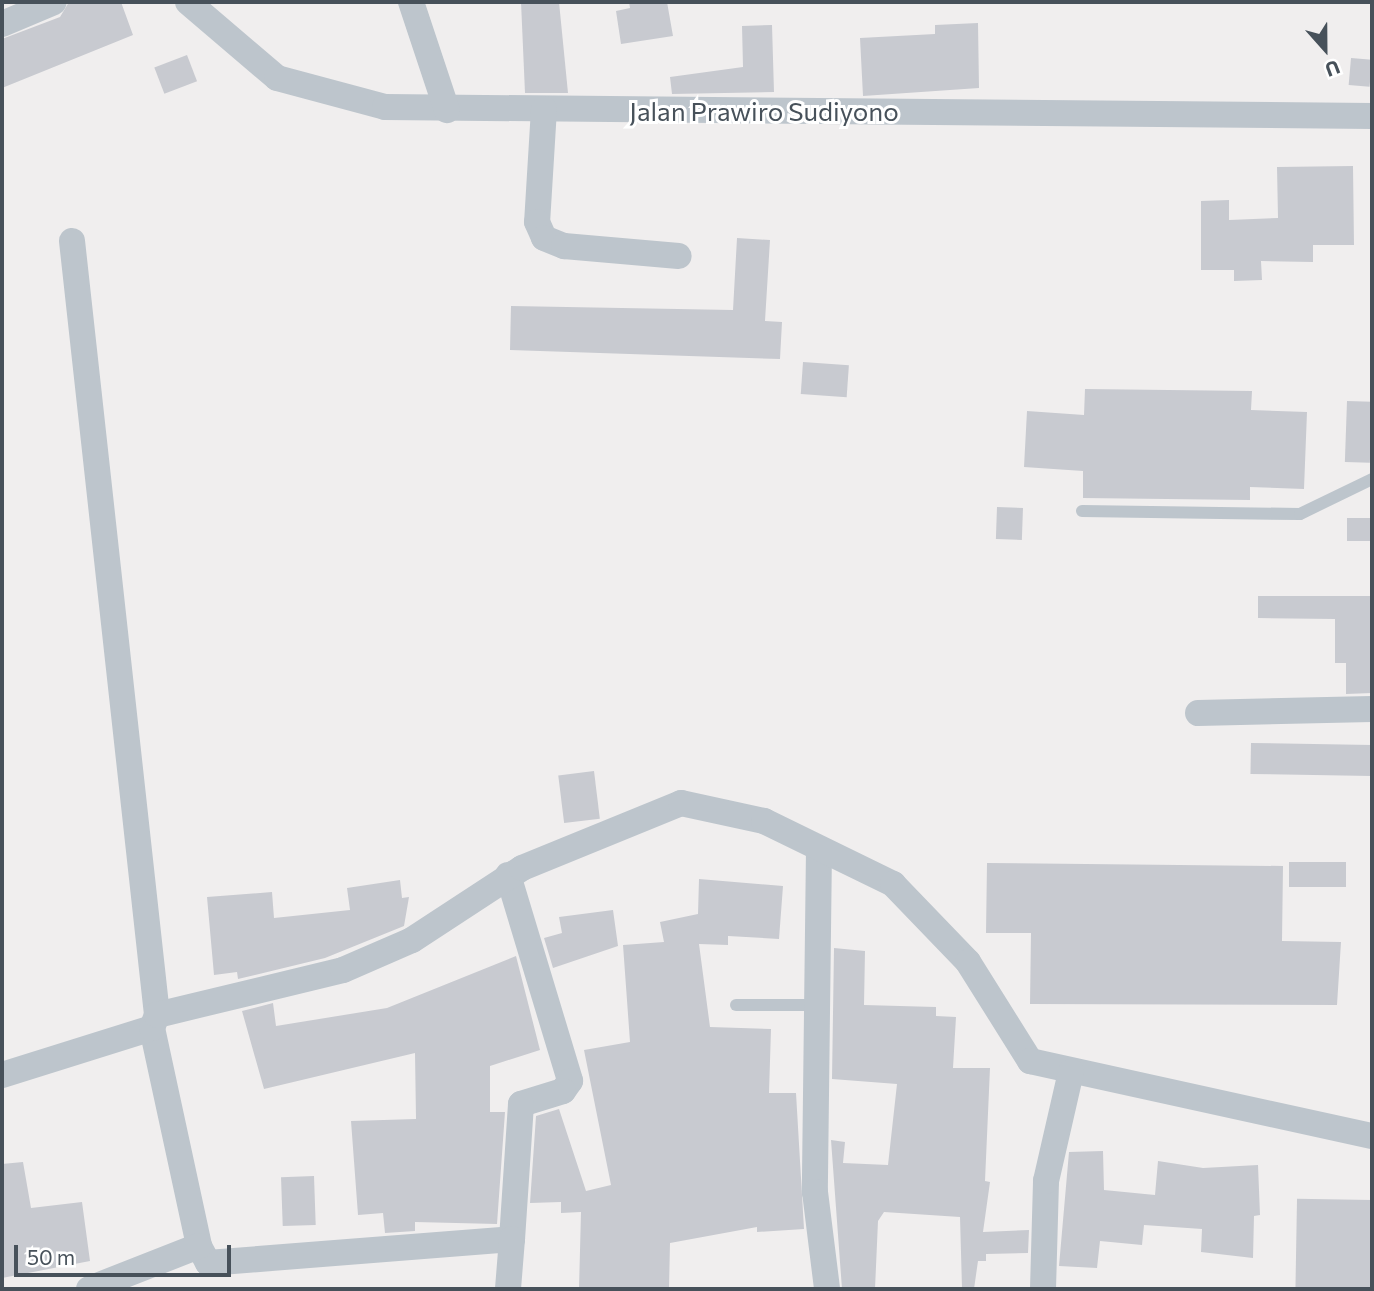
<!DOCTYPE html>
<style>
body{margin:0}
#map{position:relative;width:1374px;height:1291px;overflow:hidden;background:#f0eeee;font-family:Commissioner,sans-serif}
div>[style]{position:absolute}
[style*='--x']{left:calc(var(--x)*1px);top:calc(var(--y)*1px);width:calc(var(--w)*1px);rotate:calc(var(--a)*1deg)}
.building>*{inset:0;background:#c8cad0;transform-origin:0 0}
.lane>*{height:12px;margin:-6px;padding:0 6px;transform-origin:6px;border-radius:6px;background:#bdc5cc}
.street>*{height:26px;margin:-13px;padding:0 13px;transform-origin:13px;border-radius:13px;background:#bdc5cc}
span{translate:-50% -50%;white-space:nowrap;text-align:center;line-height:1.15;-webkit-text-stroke:6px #fff;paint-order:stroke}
.street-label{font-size:26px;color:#47515a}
.frame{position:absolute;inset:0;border:4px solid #47515a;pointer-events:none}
.north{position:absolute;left:1290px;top:14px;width:70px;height:70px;-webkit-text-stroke:5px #fff;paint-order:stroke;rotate:159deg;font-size:19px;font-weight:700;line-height:28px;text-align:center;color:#47515a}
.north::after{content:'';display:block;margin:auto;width:24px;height:32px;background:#47515a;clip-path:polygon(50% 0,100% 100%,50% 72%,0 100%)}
.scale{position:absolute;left:14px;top:1245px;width:217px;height:32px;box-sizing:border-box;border:4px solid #47515a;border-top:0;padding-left:9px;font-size:21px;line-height:24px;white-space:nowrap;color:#47515a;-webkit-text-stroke:5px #fff;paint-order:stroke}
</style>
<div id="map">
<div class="building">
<div style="clip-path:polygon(69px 2px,121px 2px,133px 35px,2px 88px,2px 39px,60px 17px)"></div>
<div style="clip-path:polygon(521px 2px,559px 2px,568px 93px,525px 93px)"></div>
<div style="clip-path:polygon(629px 2px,667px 2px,673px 36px,621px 44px,616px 11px,630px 8px)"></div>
<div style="clip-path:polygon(978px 23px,979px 88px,863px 96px,860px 38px,935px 34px,935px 25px)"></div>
<div style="clip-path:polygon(772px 25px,774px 92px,672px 94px,670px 77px,743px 67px,742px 26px)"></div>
<div style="left:187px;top:55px;width:28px;height:35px;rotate:69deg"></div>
<div style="left:1351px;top:58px;width:21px;height:27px;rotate:5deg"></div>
<div style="clip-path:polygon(1353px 166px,1354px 245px,1313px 245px,1313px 262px,1261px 261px,1262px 280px,1234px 281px,1234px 270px,1201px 270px,1201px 201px,1229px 200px,1229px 220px,1278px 218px,1277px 167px)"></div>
<div style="clip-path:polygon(737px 238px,770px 240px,765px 321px,782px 322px,780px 359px,510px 350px,511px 306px,733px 310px)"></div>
<div style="left:803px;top:362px;width:46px;height:32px;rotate:4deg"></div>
<div style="clip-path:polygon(1085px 389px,1252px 391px,1251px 410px,1307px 412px,1304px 489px,1250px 487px,1250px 500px,1083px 498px,1083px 471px,1024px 467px,1027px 411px,1084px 415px)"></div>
<div style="left:1347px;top:401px;width:25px;height:61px;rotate:2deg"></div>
<div style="left:997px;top:507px;width:26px;height:32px;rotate:2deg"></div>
<div style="left:1347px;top:518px;width:25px;height:23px"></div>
<div style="clip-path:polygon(1258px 596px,1372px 596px,1372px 693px,1346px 694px,1346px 663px,1335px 663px,1335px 619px,1258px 618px)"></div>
<div style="left:1251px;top:743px;width:121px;height:31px;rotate:1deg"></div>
<div style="left:594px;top:771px;width:48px;height:36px;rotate:83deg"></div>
<div style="left:1289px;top:862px;width:57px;height:25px"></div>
<div style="clip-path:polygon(987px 863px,1283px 866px,1282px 941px,1341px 942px,1337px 1005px,1030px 1004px,1031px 933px,986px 933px)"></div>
<div style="clip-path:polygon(699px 879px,783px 886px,779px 939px,728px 936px,728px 945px,699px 944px,710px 1027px,771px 1029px,769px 1093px,796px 1093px,804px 1229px,757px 1232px,757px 1227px,670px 1243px,669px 1289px,579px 1289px,581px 1212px,561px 1213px,561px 1202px,530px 1203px,536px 1116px,559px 1109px,586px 1191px,611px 1185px,584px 1050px,630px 1042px,623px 945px,664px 942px,660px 922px,698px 914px)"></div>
<div style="clip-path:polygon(400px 880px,402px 898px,409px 897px,404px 926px,325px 958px,238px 979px,237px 972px,214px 975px,207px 897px,272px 892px,274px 918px,350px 910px,347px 888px)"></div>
<div style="clip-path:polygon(613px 910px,618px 946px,553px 968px,544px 938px,562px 933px,559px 917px)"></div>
<div style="clip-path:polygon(834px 948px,865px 951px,864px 1005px,936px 1007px,936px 1016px,956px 1017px,953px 1068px,990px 1068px,985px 1181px,990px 1182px,983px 1232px,1029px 1230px,1028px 1253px,986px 1254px,986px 1261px,978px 1261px,974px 1289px,962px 1288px,960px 1217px,884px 1212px,878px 1221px,875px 1289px,842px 1289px,831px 1140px,845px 1142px,843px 1163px,888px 1165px,897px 1084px,832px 1079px)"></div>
<div style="clip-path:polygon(516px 956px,540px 1050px,490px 1066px,490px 1112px,505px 1112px,497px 1224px,415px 1222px,415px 1231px,385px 1233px,383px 1213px,358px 1215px,351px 1121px,416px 1119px,415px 1053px,264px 1089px,242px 1011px,273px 1003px,276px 1026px,387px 1008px)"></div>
<div style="clip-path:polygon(1103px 1151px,1104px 1190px,1155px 1195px,1158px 1161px,1203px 1168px,1258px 1165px,1260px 1215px,1254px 1216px,1253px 1258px,1201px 1252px,1202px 1229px,1144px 1225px,1142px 1245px,1100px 1241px,1097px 1268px,1059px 1266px,1069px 1152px)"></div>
<div style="clip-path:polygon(23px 1162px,31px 1208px,82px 1202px,90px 1261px,2px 1278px,2px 1164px)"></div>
<div style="left:314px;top:1176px;width:49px;height:33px;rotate:88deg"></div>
<div style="left:1372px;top:1200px;width:89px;height:75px;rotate:91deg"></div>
</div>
<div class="lane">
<div style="--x:1082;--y:511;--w:218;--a:0.8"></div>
<div style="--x:1300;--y:514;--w:80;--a:-25.9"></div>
<div style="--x:736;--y:1005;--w:81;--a:0"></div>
</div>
<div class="street">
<div style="--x:188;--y:2;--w:117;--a:40.5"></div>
<div style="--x:277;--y:78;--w:112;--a:15"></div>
<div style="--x:385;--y:107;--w:987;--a:0.52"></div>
<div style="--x:411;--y:2;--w:114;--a:71.6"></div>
<div style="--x:2;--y:24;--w:56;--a:-22.9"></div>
<div style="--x:544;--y:109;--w:113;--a:93.5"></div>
<div style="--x:537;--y:222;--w:17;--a:66"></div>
<div style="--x:544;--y:238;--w:22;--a:22"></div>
<div style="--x:564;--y:246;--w:115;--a:5"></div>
<div style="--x:72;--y:241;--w:779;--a:83.73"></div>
<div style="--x:1198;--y:713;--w:174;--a:-1.3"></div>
<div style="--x:819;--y:849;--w:343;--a:90.7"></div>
<div style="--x:815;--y:1192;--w:98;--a:82.9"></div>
<div style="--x:508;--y:875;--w:215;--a:73.2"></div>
<div style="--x:570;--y:1081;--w:12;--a:125"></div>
<div style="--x:563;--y:1091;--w:44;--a:162.8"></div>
<div style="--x:521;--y:1104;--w:135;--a:93.8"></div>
<div style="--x:152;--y:1028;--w:223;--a:77.8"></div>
<div style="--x:199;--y:1246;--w:19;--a:62"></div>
<div style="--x:208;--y:1263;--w:305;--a:-4.5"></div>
<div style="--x:512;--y:1239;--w:50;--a:94.6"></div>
<div style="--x:2;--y:1075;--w:157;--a:-17.4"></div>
<div style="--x:152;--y:1028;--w:14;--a:-69"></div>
<div style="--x:157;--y:1015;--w:191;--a:-13.6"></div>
<div style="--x:343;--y:970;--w:75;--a:-23.5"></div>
<div style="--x:412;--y:940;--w:131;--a:-33.2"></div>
<div style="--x:522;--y:868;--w:172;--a:-22.2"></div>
<div style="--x:681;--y:803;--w:85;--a:12.2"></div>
<div style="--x:764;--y:821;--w:144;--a:26"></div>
<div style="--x:893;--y:884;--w:108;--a:46.1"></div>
<div style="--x:968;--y:962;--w:117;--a:57.9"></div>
<div style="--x:1030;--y:1061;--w:350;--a:12.4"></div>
<div style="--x:89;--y:1289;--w:118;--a:-21.4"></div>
<div style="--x:1043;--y:1289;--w:108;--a:-88.4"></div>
<div style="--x:1046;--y:1181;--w:112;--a:-77.1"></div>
</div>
<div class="street-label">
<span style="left:764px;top:111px">Jalan Prawiro Sudiyono</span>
</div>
<div class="frame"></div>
<div class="north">U</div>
<div class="scale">50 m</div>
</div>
